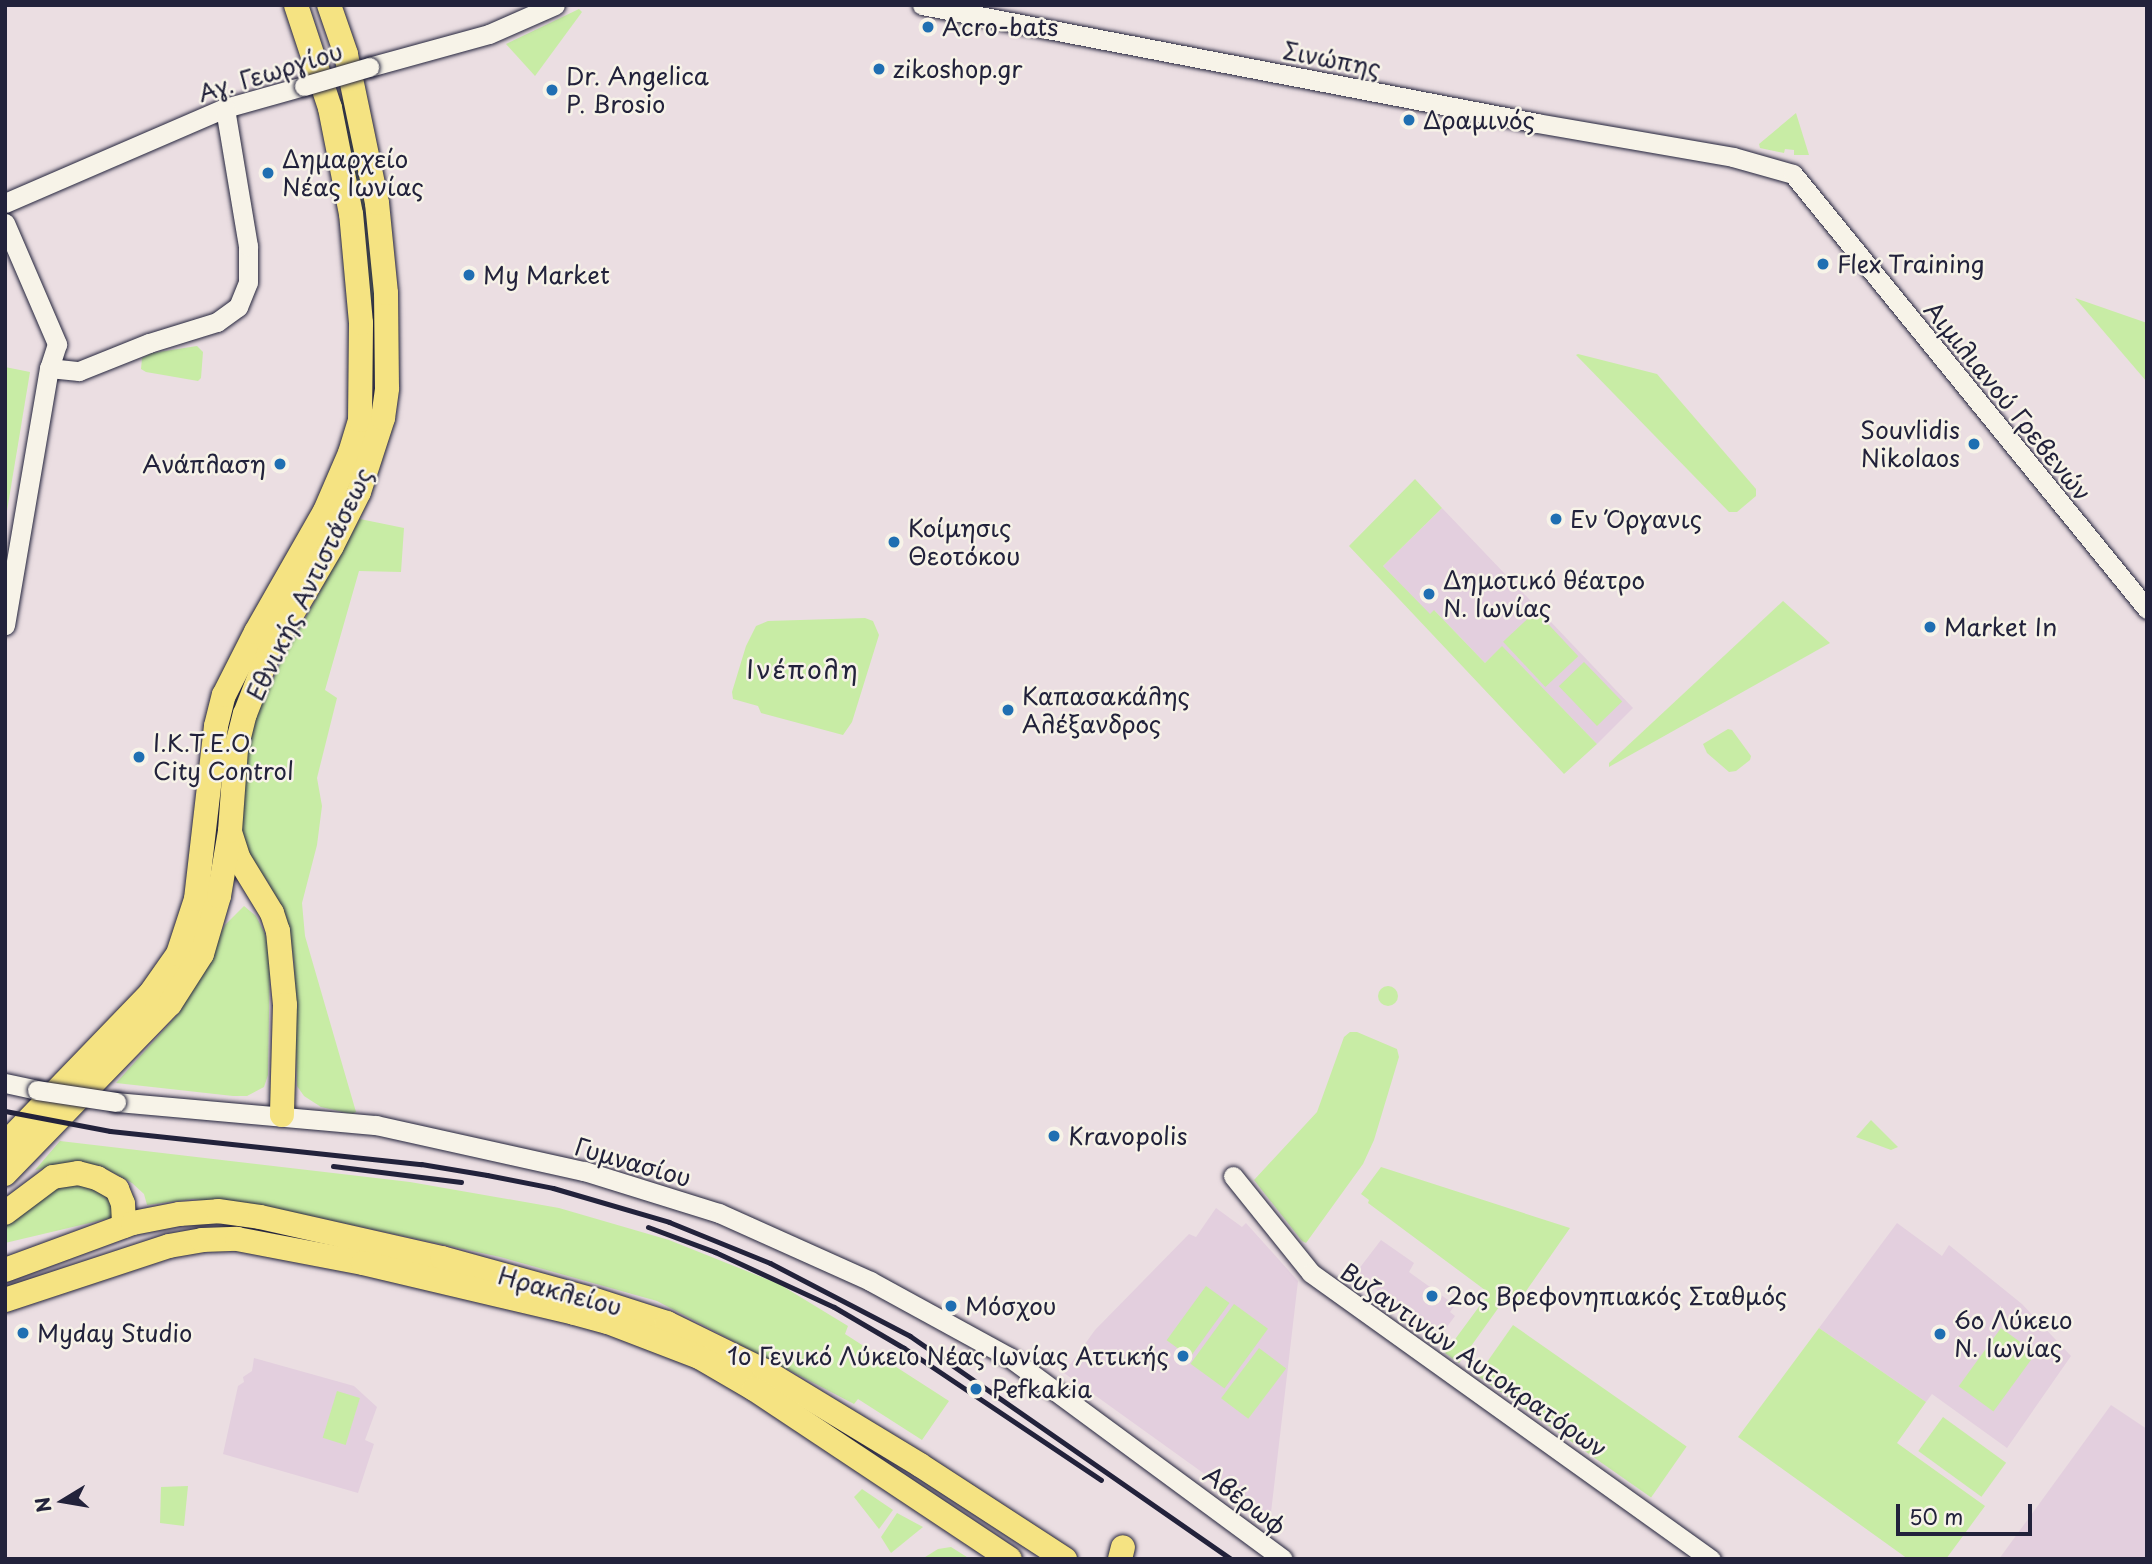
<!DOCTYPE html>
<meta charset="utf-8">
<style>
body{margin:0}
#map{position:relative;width:2152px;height:1564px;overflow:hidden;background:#ebdee2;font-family:"Playpen Sans",sans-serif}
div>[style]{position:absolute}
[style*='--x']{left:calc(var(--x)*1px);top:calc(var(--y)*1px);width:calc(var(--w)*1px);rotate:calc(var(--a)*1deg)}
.built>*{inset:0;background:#e3cfde}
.green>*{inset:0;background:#c8eca5;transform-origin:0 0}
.round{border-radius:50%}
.roads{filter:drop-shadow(0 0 2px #22223b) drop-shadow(0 0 2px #22223b)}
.minor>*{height:19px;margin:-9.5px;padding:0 9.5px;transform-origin:9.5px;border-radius:9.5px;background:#f7f3e8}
.major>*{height:24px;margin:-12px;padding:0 12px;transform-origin:12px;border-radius:12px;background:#f5e382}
.rail>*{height:5px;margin:-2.5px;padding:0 2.5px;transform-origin:2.5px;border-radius:2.5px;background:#22223b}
.bridges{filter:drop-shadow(0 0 2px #22223b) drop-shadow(0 0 2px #22223b)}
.minor-bridge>*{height:19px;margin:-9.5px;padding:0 9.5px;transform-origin:9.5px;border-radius:9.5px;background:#f7f3e8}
.dots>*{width:19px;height:19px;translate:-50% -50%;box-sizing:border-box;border:4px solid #f7f3e8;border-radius:50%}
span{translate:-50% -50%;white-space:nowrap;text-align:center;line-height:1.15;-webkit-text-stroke:5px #f7f3e8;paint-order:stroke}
.poi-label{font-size:24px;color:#22223b}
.left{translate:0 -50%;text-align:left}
.right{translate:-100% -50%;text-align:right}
.street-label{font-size:24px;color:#22223b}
.neighbourhood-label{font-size:26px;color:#22223b;letter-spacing:2px}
.frame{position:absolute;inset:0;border:7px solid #22223b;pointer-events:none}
.north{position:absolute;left:28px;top:1466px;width:70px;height:70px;-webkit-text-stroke:5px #f7f3e8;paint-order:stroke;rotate:259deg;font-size:19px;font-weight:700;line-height:28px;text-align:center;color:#22223b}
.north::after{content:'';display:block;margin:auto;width:24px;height:32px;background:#22223b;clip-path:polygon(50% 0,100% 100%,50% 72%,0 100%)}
.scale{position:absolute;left:1896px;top:1504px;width:136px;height:32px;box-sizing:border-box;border:4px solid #22223b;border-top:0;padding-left:9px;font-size:21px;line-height:24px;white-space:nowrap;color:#22223b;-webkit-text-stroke:5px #f7f3e8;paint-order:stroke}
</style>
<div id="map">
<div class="built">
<div style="clip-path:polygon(1442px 508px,1633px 708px,1597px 744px,1502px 647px,1485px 663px,1435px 611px,1430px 615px,1383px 566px)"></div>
<div style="clip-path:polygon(1216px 1208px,1242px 1227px,1246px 1223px,1298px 1281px,1270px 1521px,1064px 1373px,1095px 1330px,1189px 1234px,1196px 1237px)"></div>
<div style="clip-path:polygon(1897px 1223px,1942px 1256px,1949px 1245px,2022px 1304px,2071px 1356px,2007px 1448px,1932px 1394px,1926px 1402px,1819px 1328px)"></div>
<div style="clip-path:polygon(1381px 1240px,1414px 1263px,1409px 1272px,1455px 1305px,1450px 1312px,1455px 1316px,1441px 1335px,1355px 1274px)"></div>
<div style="clip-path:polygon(254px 1358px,354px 1386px,377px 1407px,365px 1440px,374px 1444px,358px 1493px,223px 1454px,238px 1386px,244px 1382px,243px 1377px,252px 1371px)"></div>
<div style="clip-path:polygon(2111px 1405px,2147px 1429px,2147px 1559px,1999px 1559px)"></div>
</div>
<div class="green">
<div style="clip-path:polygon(579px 9px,582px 12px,535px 76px,506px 44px)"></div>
<div style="clip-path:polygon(348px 98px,370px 209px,383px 345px,373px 382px,366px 439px,348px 494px,313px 566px,251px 672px,234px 713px,225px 752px,213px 862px,200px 930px,222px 750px,233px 705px,339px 506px,363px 438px,368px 359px,376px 344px,355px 176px,338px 100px)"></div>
<div style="clip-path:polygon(1796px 113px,1809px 155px,1794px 155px,1794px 150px,1785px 149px,1784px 153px,1760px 148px,1759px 144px)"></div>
<div style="clip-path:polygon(2075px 298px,2147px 323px,2147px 382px)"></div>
<div style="clip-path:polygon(197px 346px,203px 352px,201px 378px,198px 381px,146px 372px,141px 369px,142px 358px,152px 353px)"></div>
<div style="clip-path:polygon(1578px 354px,1657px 374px,1756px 489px,1756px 496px,1737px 512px,1729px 512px,1576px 355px)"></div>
<div style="clip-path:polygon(5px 367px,30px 372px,5px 523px)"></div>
<div style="clip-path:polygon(1415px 479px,1442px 508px,1383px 566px,1430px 614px,1434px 610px,1485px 663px,1502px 646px,1597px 744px,1564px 774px,1349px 546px)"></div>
<div style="clip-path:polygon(360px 519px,404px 528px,401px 572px,359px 571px,325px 690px,337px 698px,317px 778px,322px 806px,317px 845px,302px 903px,305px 936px,356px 1112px,352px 1114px,321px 1107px,304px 1096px,297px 1086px,294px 962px,289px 928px,268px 882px,249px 857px,240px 822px,244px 770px,254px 719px,280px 664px)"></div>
<div style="clip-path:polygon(1783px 601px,1830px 643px,1609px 767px,1609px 763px)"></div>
<div style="left:1536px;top:611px;width:62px;height:45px;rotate:47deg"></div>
<div style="clip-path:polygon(865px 618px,873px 621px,879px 635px,852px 722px,843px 735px,761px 713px,758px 706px,733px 699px,732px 692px,746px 646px,756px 626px,768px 621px)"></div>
<div style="left:1584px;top:662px;width:55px;height:35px;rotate:46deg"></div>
<div style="clip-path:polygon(1728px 729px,1732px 730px,1751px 756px,1750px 760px,1736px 771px,1729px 772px,1707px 753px,1703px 744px)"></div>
<div style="clip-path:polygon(244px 906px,256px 916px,265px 934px,270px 954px,268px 1075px,264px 1087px,247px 1096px,233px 1096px,116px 1083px,180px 1012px,225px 925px)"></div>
<div class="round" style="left:1378px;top:986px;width:20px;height:20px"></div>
<div style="clip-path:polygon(1350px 1032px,1357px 1032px,1397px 1049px,1399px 1057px,1374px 1140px,1363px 1164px,1306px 1243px,1302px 1241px,1254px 1180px,1317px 1112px,1344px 1037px)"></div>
<div style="clip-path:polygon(1871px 1120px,1898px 1147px,1891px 1150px,1856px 1137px)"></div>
<div style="clip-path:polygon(60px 1141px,410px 1182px,559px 1208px,669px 1240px,779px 1284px,848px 1326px,845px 1334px,949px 1401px,922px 1440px,858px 1399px,854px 1404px,657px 1301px,500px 1257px,288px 1211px,193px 1199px,147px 1205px,144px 1194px,132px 1183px,101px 1166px,76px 1162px,35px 1170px)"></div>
<div style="clip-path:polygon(1381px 1167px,1570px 1228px,1515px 1307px,1504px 1300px,1459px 1363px,1445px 1353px,1489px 1293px,1368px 1203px,1369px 1200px,1361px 1194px)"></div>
<div style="clip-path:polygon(80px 1184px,104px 1194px,111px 1201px,115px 1217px,5px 1243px,5px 1227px,25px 1207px,59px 1187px)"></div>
<div style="left:1206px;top:1286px;width:29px;height:67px;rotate:36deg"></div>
<div style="left:1234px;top:1304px;width:42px;height:74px;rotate:36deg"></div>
<div style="left:1513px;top:1325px;width:212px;height:62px;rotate:35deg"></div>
<div style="clip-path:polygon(1819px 1328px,1926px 1402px,1897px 1443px,1985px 1506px,1946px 1559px,1908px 1559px,1738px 1437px)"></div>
<div style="left:2001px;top:1328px;width:43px;height:72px;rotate:36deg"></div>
<div style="left:1259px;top:1348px;width:34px;height:63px;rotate:37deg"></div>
<div style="left:337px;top:1391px;width:24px;height:49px;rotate:17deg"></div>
<div style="left:1943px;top:1417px;width:78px;height:42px;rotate:36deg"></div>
<div style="clip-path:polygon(188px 1486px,184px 1526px,160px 1523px,161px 1487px)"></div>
<div style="clip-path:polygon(862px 1489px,893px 1510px,879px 1529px,854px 1497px)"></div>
<div style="clip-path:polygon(897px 1513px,923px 1527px,891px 1553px,881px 1537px)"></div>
<div style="clip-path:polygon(951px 1547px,970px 1559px,922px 1559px,938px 1549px)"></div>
</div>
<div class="roads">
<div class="minor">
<div style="--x:922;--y:5;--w:626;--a:10.86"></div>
<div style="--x:1537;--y:123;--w:199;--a:9.8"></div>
<div style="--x:1733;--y:157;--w:62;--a:15.8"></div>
<div style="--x:1793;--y:174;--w:561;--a:50.86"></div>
<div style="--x:369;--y:67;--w:124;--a:-15.4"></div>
<div style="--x:489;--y:34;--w:72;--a:-23.7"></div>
<div style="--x:5;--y:203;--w:240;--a:-23.4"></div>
<div style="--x:225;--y:108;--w:82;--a:-15.6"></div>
<div style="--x:5;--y:223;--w:132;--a:66.7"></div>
<div style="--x:57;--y:344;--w:25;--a:108"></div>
<div style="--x:49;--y:368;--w:261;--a:99.7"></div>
<div style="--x:49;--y:368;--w:30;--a:6"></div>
<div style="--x:79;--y:371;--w:75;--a:-21.8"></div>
<div style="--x:149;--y:343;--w:71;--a:-17.2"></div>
<div style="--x:217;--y:322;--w:26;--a:-36"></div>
<div style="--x:238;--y:307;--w:27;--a:-68"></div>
<div style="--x:248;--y:282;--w:36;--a:-90"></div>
<div style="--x:248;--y:246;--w:140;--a:-99.5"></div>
<div style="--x:5;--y:1083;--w:33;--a:12"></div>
<div style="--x:116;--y:1102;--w:261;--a:5.1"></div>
<div style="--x:376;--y:1125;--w:213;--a:12.5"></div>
<div style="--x:584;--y:1171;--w:141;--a:17.3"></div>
<div style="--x:719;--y:1213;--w:166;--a:24.2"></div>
<div style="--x:870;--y:1281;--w:158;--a:28.7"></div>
<div style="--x:1009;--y:1357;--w:340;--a:36.4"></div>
<div style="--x:1233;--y:1176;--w:124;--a:51.2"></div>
<div style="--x:1311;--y:1273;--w:492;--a:35.6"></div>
</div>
<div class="major">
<div style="--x:230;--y:832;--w:28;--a:72"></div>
<div style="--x:239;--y:859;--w:63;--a:58.6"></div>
<div style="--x:272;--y:913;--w:19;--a:72"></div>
<div style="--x:278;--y:931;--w:74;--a:84.6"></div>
<div style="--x:285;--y:1005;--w:110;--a:91.6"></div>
<div style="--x:5;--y:1144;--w:209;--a:-46"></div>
<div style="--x:150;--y:994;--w:49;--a:-55"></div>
<div style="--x:178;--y:954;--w:58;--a:-71.9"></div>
<div style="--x:196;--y:899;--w:174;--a:-83.4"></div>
<div style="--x:216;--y:726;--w:32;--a:-76"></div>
<div style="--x:224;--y:695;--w:71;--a:-63.1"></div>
<div style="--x:256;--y:632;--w:139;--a:-60.3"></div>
<div style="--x:325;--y:511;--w:63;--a:-66.7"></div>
<div style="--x:350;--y:453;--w:34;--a:-73"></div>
<div style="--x:360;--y:420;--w:97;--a:-89.4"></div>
<div style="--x:361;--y:323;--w:109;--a:-95.2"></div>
<div style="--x:351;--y:214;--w:108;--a:-101.2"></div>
<div style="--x:330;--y:108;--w:108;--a:-108.3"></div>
<div style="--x:5;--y:1174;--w:237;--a:-45.9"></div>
<div style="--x:170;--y:1004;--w:59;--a:-57.4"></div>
<div style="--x:202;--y:954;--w:60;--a:-73.7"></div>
<div style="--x:219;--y:896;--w:66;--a:-80.4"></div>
<div style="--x:230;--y:831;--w:82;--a:-85.8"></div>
<div style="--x:236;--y:749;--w:36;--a:-76"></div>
<div style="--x:245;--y:714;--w:63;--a:-68.7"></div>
<div style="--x:268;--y:655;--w:126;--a:-59.6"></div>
<div style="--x:332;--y:546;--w:60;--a:-63.4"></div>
<div style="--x:359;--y:492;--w:78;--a:-72"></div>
<div style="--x:383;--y:418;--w:30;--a:-82"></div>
<div style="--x:387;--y:388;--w:95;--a:-90.6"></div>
<div style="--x:386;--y:293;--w:90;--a:-95.7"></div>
<div style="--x:377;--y:203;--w:152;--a:-101.8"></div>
<div style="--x:346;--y:54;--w:52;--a:-109.1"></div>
<div style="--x:5;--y:1213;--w:60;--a:-36.9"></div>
<div style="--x:53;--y:1177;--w:25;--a:-9"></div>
<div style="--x:78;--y:1173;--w:20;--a:15"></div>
<div style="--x:97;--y:1178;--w:23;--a:29"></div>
<div style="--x:117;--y:1189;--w:16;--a:68"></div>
<div style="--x:123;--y:1204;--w:22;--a:87"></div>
<div style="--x:5;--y:1270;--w:136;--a:-20.2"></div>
<div style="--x:133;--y:1223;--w:47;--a:-11.1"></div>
<div style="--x:179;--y:1214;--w:39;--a:-4"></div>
<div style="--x:218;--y:1211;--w:42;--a:8.1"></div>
<div style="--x:260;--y:1217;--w:187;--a:12.7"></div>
<div style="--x:442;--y:1258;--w:159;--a:15.4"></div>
<div style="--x:595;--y:1300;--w:76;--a:17.7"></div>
<div style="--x:667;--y:1323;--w:109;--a:26.1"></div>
<div style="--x:765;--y:1371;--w:181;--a:31.2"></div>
<div style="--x:920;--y:1465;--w:173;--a:33"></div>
<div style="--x:5;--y:1300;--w:173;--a:-18.2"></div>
<div style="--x:169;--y:1246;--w:34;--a:-10"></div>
<div style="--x:202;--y:1240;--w:35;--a:-2"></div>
<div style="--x:237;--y:1239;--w:128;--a:10.8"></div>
<div style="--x:363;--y:1263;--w:217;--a:13.3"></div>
<div style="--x:574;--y:1313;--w:35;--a:15"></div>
<div style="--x:608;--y:1322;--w:97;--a:21"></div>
<div style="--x:699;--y:1357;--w:64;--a:30.2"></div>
<div style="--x:754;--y:1389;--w:307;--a:33.6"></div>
<div style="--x:1120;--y:1559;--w:12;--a:-76"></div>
</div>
</div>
<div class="rail">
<div style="--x:5;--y:1111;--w:107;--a:10.8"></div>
<div style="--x:110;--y:1131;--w:313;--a:6.1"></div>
<div style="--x:421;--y:1164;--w:67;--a:9.5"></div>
<div style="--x:487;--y:1175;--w:67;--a:11.1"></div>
<div style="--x:553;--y:1188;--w:121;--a:16.3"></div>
<div style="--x:669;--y:1222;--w:109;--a:22.1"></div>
<div style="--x:770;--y:1263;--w:158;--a:27.5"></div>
<div style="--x:910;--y:1336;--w:391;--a:34.8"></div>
<div style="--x:333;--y:1166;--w:129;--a:7.1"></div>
<div style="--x:648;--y:1227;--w:72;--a:20.5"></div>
<div style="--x:715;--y:1252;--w:131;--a:24.8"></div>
<div style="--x:834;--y:1307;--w:81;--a:30.4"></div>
<div style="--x:904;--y:1348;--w:237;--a:33.8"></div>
</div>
<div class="bridges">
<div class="minor-bridge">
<div style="--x:304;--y:86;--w:68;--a:-16.3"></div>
<div style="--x:37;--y:1090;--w:80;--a:8.6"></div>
</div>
</div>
<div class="dots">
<div style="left:928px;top:27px;background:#1f6fb2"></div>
<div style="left:879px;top:69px;background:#1f6fb2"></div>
<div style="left:552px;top:90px;background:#1f6fb2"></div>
<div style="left:1409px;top:120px;background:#1f6fb2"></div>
<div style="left:268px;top:173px;background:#1f6fb2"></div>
<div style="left:1823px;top:264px;background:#1f6fb2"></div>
<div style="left:469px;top:275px;background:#1f6fb2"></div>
<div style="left:1974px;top:444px;background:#1f6fb2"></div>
<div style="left:280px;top:464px;background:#1f6fb2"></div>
<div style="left:1556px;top:519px;background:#1f6fb2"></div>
<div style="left:894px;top:542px;background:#1f6fb2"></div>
<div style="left:1429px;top:594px;background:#1f6fb2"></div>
<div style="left:1930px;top:627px;background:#1f6fb2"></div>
<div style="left:1008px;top:710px;background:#1f6fb2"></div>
<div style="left:139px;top:757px;background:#1f6fb2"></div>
<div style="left:1054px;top:1136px;background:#1f6fb2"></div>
<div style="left:1432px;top:1296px;background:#1f6fb2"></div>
<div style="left:951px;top:1306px;background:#1f6fb2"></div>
<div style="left:23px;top:1333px;background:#1f6fb2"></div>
<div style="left:1940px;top:1334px;background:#1f6fb2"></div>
<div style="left:1183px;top:1356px;background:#1f6fb2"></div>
<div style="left:976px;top:1389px;background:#1f6fb2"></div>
</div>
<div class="poi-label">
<span class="left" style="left:942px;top:27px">Acro-bats</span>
<span class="left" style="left:893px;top:69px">zikoshop.gr</span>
<span class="left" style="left:566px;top:90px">Dr. Angelica<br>P. Brosio</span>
<span class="left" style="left:1423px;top:120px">Δραμινός</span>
<span class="left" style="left:282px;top:173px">Δημαρχείο<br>Νέας Ιωνίας</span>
<span class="left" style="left:1837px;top:264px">Flex Training</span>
<span class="left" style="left:483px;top:275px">My Market</span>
<span class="right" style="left:1960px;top:444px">Souvlidis<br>Nikolaos</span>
<span class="right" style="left:266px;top:464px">Ανάπλαση</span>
<span class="left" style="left:1570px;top:519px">Εν Όργανις</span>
<span class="left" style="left:908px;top:542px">Κοίμησις<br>Θεοτόκου</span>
<span class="left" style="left:1443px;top:594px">Δημοτικό θέατρο<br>Ν. Ιωνίας</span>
<span class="left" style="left:1944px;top:627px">Market In</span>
<span class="left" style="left:1022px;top:710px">Καπασακάλης<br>Αλέξανδρος</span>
<span class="left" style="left:153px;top:757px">I.Κ.Τ.Ε.Ο.<br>City Control</span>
<span class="left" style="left:1068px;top:1136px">Kravopolis</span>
<span class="left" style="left:1446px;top:1296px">2ος Βρεφονηπιακός Σταθμός</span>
<span class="left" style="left:965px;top:1306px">Μόσχου</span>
<span class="left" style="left:1954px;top:1334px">6ο Λύκειο<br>Ν. Ιωνίας</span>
<span class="left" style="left:37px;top:1333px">Myday Studio</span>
<span class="right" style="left:1169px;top:1356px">1ο Γενικό Λύκειο Νέας Ιωνίας Αττικής</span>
<span class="left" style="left:992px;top:1389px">Pefkakia</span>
</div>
<div class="street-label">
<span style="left:1332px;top:59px;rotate:11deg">Σινώπης</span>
<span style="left:270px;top:72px;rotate:-17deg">Αγ. Γεωργίου</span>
<span style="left:2008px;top:401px;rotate:51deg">Αιμιλιανού Γρεβενών</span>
<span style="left:309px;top:584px;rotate:-64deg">Εθνικής Αντιστάσεως</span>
<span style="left:633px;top:1162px;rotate:16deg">Γυμνασίου</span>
<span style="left:560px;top:1291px;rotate:15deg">Ηρακλείου</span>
<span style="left:1474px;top:1360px;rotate:35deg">Βυζαντινών Αυτοκρατόρων</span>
<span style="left:1245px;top:1500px;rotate:37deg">Αβέρωφ</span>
</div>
<div class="neighbourhood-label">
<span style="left:803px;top:669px">Ινέπολη</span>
</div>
<div class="frame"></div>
<div class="north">N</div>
<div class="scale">50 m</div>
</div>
